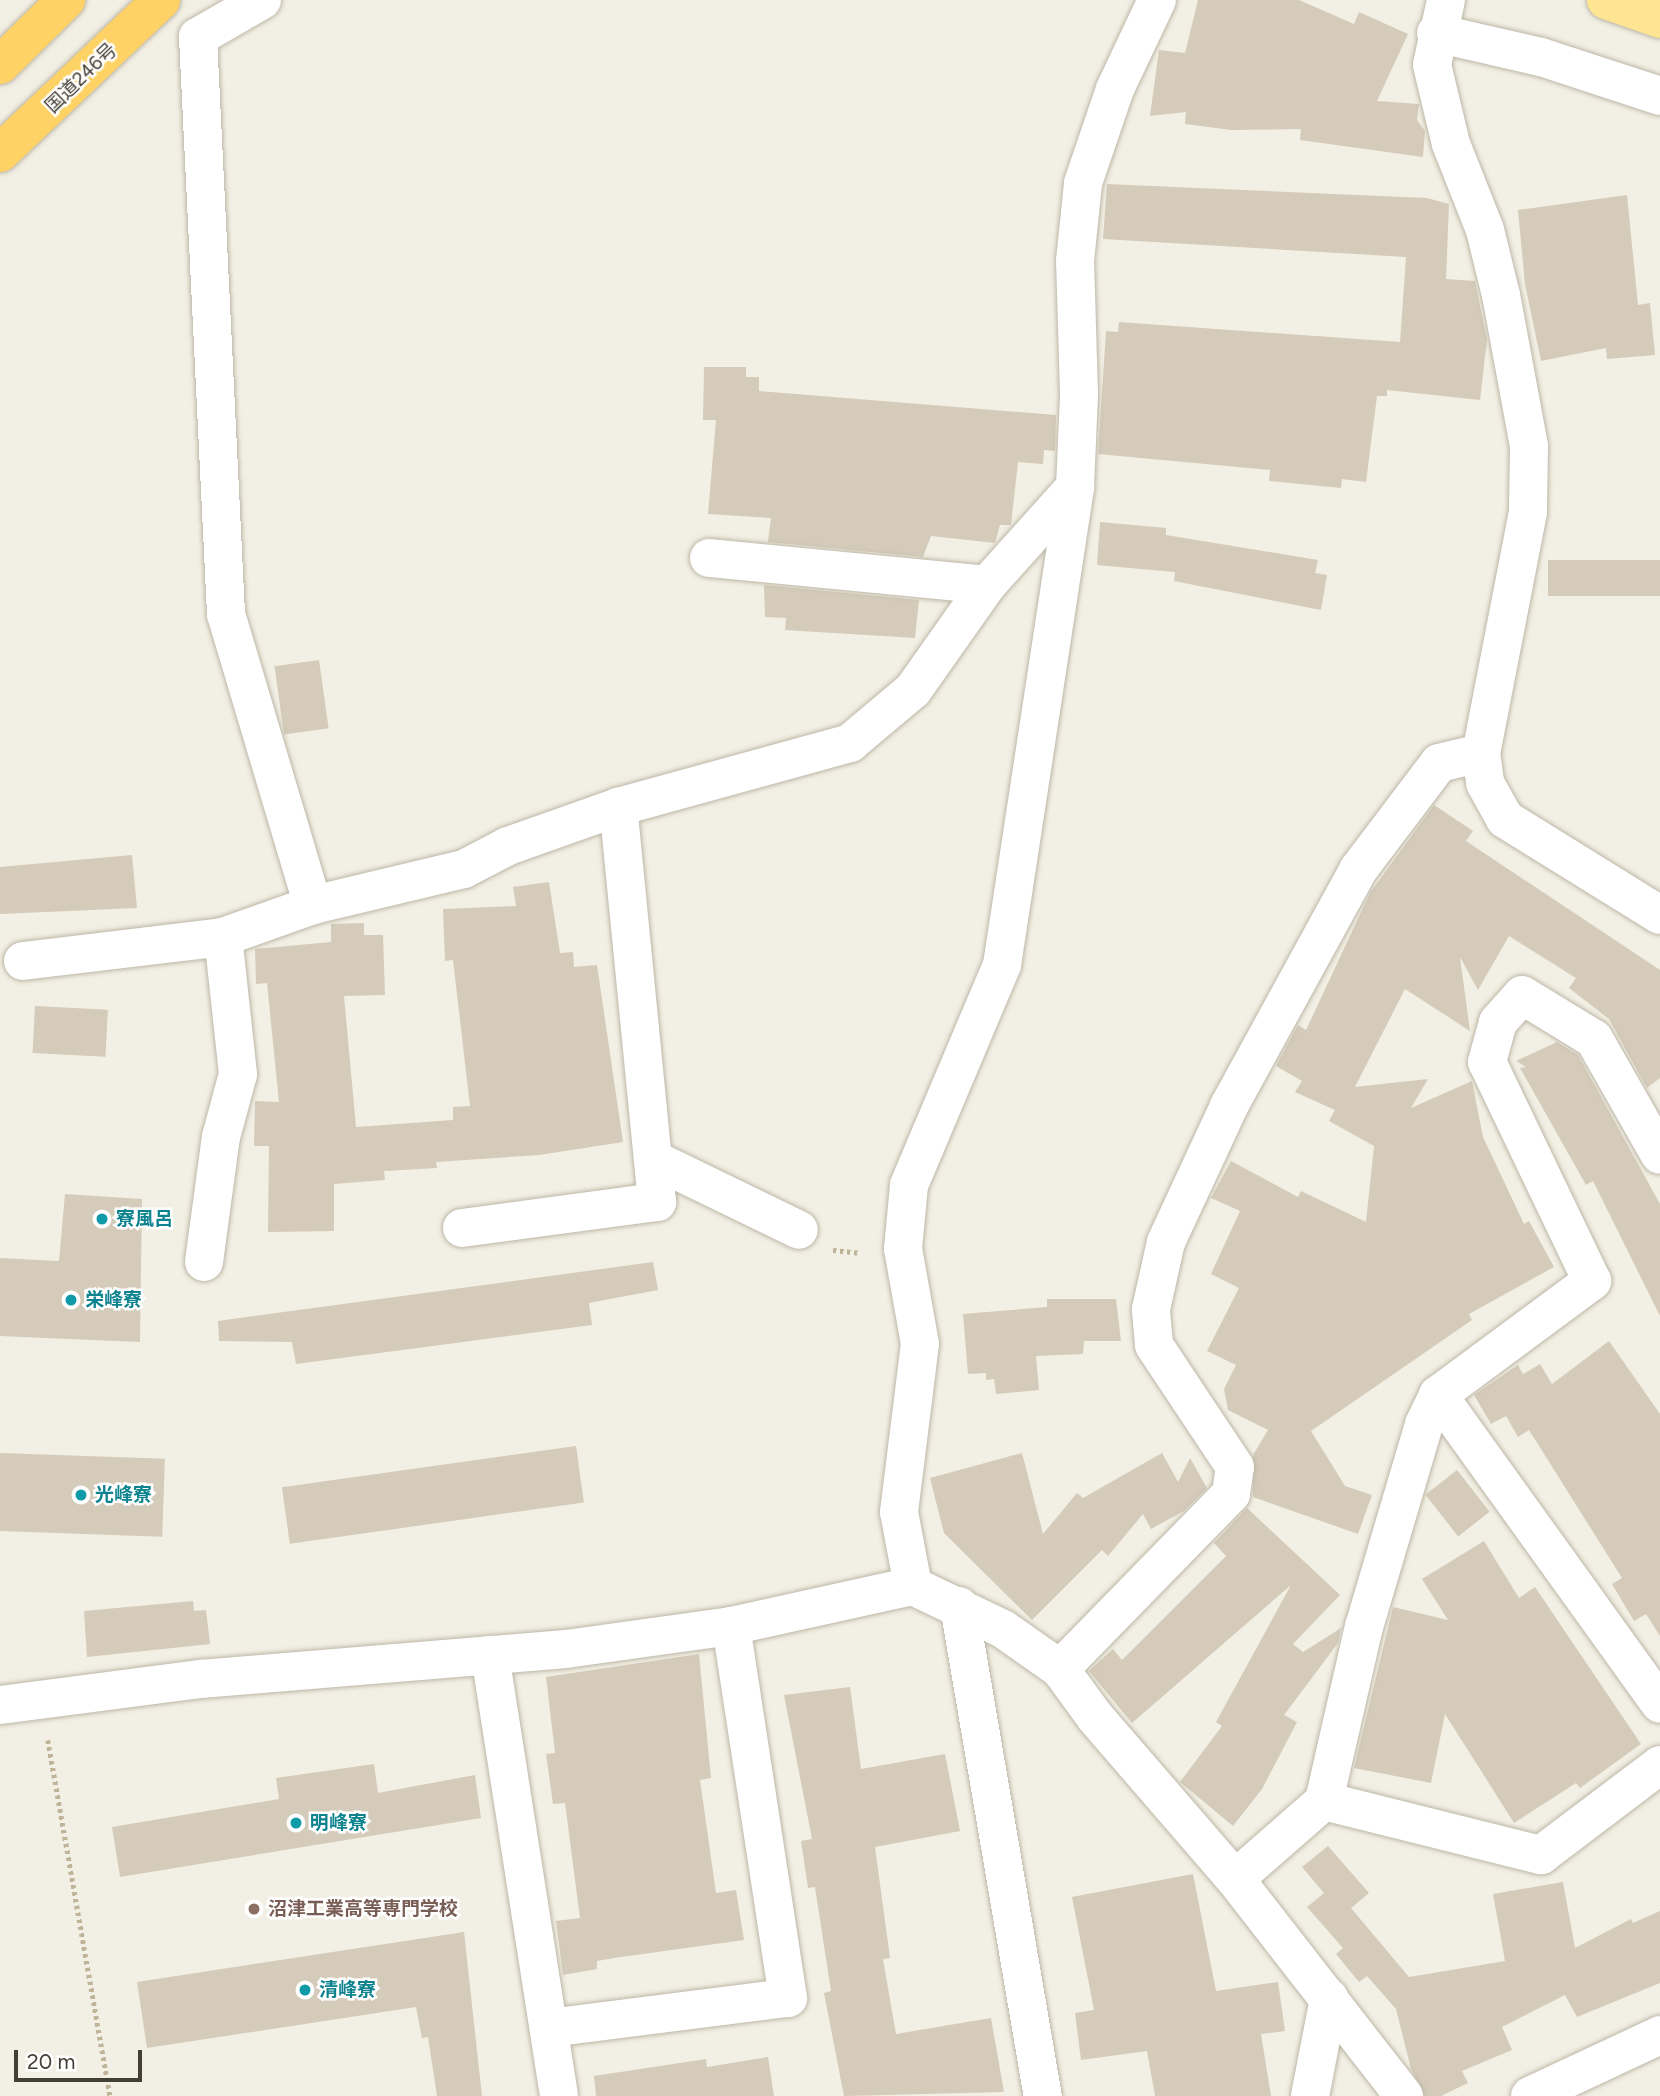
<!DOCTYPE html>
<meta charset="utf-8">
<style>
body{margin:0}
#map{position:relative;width:1660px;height:2096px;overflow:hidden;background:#f2efe4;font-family:Figtree,"Noto Sans JP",sans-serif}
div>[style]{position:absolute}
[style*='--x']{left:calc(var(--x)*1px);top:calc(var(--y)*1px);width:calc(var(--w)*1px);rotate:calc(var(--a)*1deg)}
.building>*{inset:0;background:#d4cbba;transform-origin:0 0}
.path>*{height:4.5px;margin-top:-2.25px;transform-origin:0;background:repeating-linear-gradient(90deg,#bfb398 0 3.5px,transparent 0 7px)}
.roads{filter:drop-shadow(0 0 2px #bdb7a7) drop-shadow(0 0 2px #bdb7a7)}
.minor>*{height:38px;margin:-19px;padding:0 19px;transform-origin:19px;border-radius:19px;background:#fff}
.major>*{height:38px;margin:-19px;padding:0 19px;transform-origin:19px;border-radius:19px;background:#fee591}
.highway>*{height:38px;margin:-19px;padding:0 19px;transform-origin:19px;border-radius:19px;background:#fed264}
.dots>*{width:19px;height:19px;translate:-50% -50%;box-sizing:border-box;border:4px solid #fff;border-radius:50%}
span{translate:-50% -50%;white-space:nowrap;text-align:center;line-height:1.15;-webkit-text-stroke:5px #fff;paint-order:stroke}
.street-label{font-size:19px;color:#443f34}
.culture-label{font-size:19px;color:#0d838f;font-weight:700}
.left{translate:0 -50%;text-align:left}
.education-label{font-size:19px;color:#785e54;font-weight:700}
.scale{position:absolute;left:14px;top:2050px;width:128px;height:32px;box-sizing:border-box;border:4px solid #443f34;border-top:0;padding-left:9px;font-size:21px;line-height:24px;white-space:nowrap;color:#443f34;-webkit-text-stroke:5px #fff;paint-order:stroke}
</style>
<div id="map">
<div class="building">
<div style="clip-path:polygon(1198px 0,1299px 0,1354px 24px,1359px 12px,1408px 34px,1377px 101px,1419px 104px,1417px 120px,1425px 131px,1423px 157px,1300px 140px,1301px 129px,1231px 130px,1185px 124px,1186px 112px,1150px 116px,1159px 50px,1185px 53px)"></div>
<div style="clip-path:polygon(1107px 184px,1427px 198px,1449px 204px,1446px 279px,1475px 281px,1487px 340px,1480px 400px,1387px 390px,1387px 396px,1377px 396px,1366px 482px,1342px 479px,1341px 488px,1269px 481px,1270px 470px,1098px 454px,1106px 331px,1118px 332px,1119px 322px,1400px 342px,1406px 257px,1103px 239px)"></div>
<div style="clip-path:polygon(1627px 195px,1638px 305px,1650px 303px,1655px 355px,1607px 359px,1606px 348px,1541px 361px,1525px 284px,1518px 210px)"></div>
<div style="clip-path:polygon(704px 367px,746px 367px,746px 377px,759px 377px,759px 391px,1056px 415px,1055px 451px,1044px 450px,1043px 464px,1018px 462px,1011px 525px,1000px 525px,995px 543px,931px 536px,923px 557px,768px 542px,771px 518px,708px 514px,716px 420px,703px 420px)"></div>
<div style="clip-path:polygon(1100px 522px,1166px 528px,1166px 535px,1318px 560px,1315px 573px,1327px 575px,1321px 610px,1174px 581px,1175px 572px,1097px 565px)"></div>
<div style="left:1660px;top:560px;width:36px;height:112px;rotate:90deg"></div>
<div style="clip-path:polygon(764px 585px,919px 600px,915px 638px,785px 630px,786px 618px,765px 617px)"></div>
<div style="left:319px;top:660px;width:69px;height:45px;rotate:82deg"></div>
<div style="clip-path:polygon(1434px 805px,1473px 831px,1466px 841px,1660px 970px,1660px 1078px,1647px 1088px,1609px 1019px,1569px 988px,1576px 978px,1509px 936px,1478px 990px,1460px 957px,1470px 1031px,1405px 989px,1355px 1087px,1428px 1079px,1411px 1108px,1472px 1081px,1483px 1137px,1524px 1224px,1529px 1221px,1554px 1267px,1469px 1314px,1472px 1320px,1311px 1431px,1345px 1486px,1372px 1495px,1358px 1534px,1253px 1497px,1253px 1455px,1268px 1430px,1228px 1410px,1224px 1389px,1236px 1365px,1207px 1351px,1239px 1288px,1211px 1274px,1240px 1211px,1211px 1198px,1231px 1161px,1298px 1197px,1301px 1191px,1366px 1222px,1374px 1146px,1329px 1121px,1335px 1110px,1295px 1092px,1302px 1081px,1276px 1066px,1298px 1025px,1306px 1030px,1370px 893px)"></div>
<div style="clip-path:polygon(132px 855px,137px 908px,0 914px,0 867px)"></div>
<div style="clip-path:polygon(549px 882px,560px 953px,573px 952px,574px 967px,597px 965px,623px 1142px,539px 1155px,436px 1162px,437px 1168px,384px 1171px,385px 1180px,334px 1184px,334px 1231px,268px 1232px,269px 1146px,254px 1146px,255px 1101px,279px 1102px,267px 983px,256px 984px,255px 949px,331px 942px,331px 924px,364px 923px,364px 935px,383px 935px,385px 995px,344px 996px,356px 1127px,453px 1120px,453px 1107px,470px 1106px,453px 960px,445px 961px,443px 909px,516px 906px,513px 887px)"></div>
<div style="left:35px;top:1006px;width:73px;height:47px;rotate:3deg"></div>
<div style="clip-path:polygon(1557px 1042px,1578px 1055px,1660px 1204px,1660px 1316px,1593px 1181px,1586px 1185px,1520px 1068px,1526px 1067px,1516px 1061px)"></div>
<div style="clip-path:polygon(65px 1194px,142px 1199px,140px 1342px,0 1336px,0 1258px,59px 1261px)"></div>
<div style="clip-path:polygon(653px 1262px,658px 1290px,589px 1303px,592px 1325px,296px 1364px,292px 1342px,219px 1341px,218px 1321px)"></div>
<div style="clip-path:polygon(1047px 1299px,1116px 1299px,1121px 1341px,1084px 1341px,1083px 1354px,1036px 1356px,1039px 1390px,996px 1394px,994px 1379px,986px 1380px,986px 1373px,968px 1374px,963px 1314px,1047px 1307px)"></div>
<div style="clip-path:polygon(1609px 1341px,1660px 1414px,1660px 1636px,1646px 1614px,1634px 1621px,1612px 1584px,1622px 1578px,1529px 1430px,1518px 1437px,1506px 1416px,1491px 1424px,1474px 1395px,1518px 1365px,1523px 1374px,1540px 1364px,1552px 1384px)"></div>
<div style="left:576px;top:1446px;width:57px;height:297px;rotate:82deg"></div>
<div style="left:0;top:1453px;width:165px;height:78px;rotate:2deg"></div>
<div style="clip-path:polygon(1022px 1453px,1043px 1534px,1077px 1493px,1083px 1498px,1162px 1453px,1178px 1482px,1190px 1458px,1207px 1488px,1184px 1511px,1151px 1529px,1143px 1514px,1108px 1556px,1102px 1550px,1032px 1620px,944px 1533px,930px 1478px)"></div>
<div style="left:1457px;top:1470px;width:53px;height:40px;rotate:52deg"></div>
<div style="clip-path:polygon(1247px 1508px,1340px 1595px,1293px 1644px,1303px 1652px,1341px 1628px,1338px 1643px,1284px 1715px,1297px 1722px,1262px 1789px,1233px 1826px,1180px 1782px,1222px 1726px,1216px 1722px,1291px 1585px,1132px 1723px,1089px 1671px,1113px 1649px,1122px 1660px,1226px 1556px,1214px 1543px)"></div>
<div style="clip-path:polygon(1484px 1541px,1519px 1598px,1535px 1587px,1641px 1744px,1580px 1788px,1576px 1783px,1514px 1823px,1445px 1714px,1431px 1783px,1354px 1768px,1393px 1607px,1448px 1620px,1422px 1579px)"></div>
<div style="clip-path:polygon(193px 1601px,194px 1611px,206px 1610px,210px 1644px,87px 1657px,84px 1611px)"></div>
<div style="clip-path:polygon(699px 1654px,711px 1778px,700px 1780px,716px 1893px,736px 1890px,744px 1940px,614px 1958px,597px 1961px,597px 1969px,563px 1975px,556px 1921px,580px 1918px,565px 1803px,553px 1804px,546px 1754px,555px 1753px,546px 1677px)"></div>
<div style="clip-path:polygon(850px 1687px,861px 1769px,945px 1754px,960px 1831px,875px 1847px,890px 1958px,883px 1959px,896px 2034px,991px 2018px,1004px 2092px,844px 2096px,824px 1993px,831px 1991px,815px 1887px,808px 1888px,801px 1841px,812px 1839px,784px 1695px)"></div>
<div style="clip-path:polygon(374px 1764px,378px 1793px,475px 1775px,481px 1818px,120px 1877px,112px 1827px,279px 1799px,276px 1778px)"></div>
<div style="clip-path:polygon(1328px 1846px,1369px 1893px,1351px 1908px,1409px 1977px,1505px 1961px,1493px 1894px,1563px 1882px,1575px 1948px,1631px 1919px,1633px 1923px,1660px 1911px,1660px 1983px,1577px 2017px,1565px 1995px,1502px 2027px,1512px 2050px,1462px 2071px,1468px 2083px,1441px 2096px,1425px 2096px,1411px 2069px,1396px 2009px,1367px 1976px,1359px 1982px,1336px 1954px,1343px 1948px,1307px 1907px,1324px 1893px,1302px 1867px)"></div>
<div style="clip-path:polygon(1193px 1874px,1216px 1991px,1278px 1982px,1285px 2031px,1261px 2034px,1271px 2096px,1155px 2096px,1147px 2051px,1081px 2060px,1075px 2013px,1094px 2010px,1072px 1897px)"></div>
<div style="clip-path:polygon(464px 1932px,482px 2096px,437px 2096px,428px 2037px,422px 2038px,416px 2007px,147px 2048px,137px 1982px)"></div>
<div style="clip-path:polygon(768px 2057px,774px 2096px,596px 2096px,594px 2076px,706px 2059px,707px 2067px)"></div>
</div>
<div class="path">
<div style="--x:833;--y:1250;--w:28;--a:6"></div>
<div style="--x:48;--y:1740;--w:361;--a:80.1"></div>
</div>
<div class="roads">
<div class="minor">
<div style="--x:262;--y:0;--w:74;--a:150"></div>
<div style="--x:198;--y:37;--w:578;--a:87.22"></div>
<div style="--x:226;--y:614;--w:304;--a:73.4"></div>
<div style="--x:1446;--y:0;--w:66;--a:102.2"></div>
<div style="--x:1432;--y:65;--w:81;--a:76.5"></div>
<div style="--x:1451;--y:144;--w:92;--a:68.4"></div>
<div style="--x:1485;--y:230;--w:67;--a:76.2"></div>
<div style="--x:1501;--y:295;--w:154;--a:79.5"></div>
<div style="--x:1529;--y:446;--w:66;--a:90.9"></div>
<div style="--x:1528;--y:512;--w:246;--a:101"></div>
<div style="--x:1481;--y:753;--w:30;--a:82"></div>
<div style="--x:1485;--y:783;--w:41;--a:60.9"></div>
<div style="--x:1505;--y:819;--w:182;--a:31.8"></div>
<div style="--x:1436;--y:33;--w:108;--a:12.9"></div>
<div style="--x:1541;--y:57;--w:125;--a:18.1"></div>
<div style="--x:709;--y:558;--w:279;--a:5.5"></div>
<div style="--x:23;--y:961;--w:201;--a:-6.8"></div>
<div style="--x:223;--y:937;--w:96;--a:-19.6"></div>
<div style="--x:313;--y:905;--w:155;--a:-13.4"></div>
<div style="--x:464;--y:869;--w:50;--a:-27.6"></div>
<div style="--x:508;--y:846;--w:117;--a:-19.5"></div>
<div style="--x:618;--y:807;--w:241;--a:-15.4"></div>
<div style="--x:850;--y:743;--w:82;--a:-40.1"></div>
<div style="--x:913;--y:690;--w:128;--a:-54.8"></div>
<div style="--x:987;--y:585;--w:132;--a:-48.1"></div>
<div style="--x:653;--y:1159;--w:162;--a:25.9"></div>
<div style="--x:462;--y:1228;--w:197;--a:-7.6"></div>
<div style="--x:657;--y:1202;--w:397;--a:-95.6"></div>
<div style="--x:204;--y:1262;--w:126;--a:-82.3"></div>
<div style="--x:221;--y:1137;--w:65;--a:-74.9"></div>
<div style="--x:238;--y:1074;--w:138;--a:-96.2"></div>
<div style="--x:1438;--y:1395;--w:380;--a:54.3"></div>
<div style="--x:913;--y:1586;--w:75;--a:-100.7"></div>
<div style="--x:899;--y:1512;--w:169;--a:-82.9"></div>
<div style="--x:920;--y:1344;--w:97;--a:-100.1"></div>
<div style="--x:903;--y:1249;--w:64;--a:-84.6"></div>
<div style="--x:909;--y:1185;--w:239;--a:-67.1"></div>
<div style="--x:1002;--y:965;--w:484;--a:-81.3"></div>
<div style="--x:1075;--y:487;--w:93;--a:-87.5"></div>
<div style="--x:1079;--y:394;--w:133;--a:-91.7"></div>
<div style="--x:1075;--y:261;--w:78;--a:-84.1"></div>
<div style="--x:1083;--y:183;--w:99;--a:-71.2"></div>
<div style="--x:1115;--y:89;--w:98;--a:-64.7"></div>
<div style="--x:959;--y:1606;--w:497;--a:80.3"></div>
<div style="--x:490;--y:1655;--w:446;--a:81.1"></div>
<div style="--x:1060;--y:1669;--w:245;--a:-45.7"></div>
<div style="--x:1231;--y:1494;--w:27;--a:-82"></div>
<div style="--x:1235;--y:1467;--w:146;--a:-123.6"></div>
<div style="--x:1154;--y:1345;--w:36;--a:-95"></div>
<div style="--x:1151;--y:1309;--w:69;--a:-77.4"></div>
<div style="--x:1166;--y:1242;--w:150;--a:-65.1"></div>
<div style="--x:1229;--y:1106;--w:269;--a:-61.3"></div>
<div style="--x:1358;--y:870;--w:134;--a:-52.9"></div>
<div style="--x:1439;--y:763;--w:43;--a:-13.4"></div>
<div style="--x:0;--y:1705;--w:203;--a:-7.4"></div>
<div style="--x:201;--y:1679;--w:366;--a:-4.7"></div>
<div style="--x:566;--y:1649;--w:167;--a:-7.9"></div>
<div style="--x:731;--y:1626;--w:186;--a:-12.4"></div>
<div style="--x:913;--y:1586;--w:100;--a:25.5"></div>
<div style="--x:1003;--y:1629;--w:70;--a:35.1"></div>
<div style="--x:1060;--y:1669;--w:59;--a:53.9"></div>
<div style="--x:1095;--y:1717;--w:214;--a:49.2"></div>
<div style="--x:1235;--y:1879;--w:275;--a:52.1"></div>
<div style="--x:1324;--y:1801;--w:224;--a:14"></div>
<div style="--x:1541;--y:1855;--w:149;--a:-37.1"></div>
<div style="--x:1235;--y:1879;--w:118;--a:-41.2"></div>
<div style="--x:1324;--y:1801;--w:179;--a:-77.1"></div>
<div style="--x:1364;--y:1627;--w:212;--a:-73.5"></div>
<div style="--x:1424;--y:1424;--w:32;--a:-64"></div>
<div style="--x:1438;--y:1395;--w:192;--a:-36.5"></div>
<div style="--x:1592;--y:1281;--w:243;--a:-115.6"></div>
<div style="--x:1487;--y:1062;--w:41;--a:-74.6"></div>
<div style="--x:1498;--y:1022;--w:36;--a:-48"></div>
<div style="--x:1522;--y:995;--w:84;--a:31.4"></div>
<div style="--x:1594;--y:1039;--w:133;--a:60.4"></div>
<div style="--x:549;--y:2028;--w:241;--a:-7.2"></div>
<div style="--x:788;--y:1998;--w:376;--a:-98.7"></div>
<div style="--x:1310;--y:2096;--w:100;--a:-79"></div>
<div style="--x:1530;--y:2096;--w:144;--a:-25.1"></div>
</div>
<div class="major">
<div style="--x:1606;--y:0;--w:57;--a:19.4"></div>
</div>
<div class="highway">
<div style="--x:0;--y:65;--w:93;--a:-44.6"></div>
<div style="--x:0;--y:153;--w:222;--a:-43.5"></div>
</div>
</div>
<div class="dots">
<div style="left:102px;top:1219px;background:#0f9aa8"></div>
<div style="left:71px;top:1300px;background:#0f9aa8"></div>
<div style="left:81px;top:1495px;background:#0f9aa8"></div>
<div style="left:296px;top:1823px;background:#0f9aa8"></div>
<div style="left:254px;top:1909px;background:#8d6e63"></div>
<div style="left:305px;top:1990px;background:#0f9aa8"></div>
</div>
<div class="street-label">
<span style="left:81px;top:78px;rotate:-44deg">国道246号</span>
</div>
<div class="culture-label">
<span class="left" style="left:116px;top:1219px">寮風呂</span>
<span class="left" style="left:85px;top:1300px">栄峰寮</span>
<span class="left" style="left:95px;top:1495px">光峰寮</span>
<span class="left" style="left:310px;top:1823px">明峰寮</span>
<span class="left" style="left:319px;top:1990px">清峰寮</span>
</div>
<div class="education-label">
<span class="left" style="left:268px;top:1909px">沼津工業高等専門学校</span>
</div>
<div class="scale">20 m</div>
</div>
